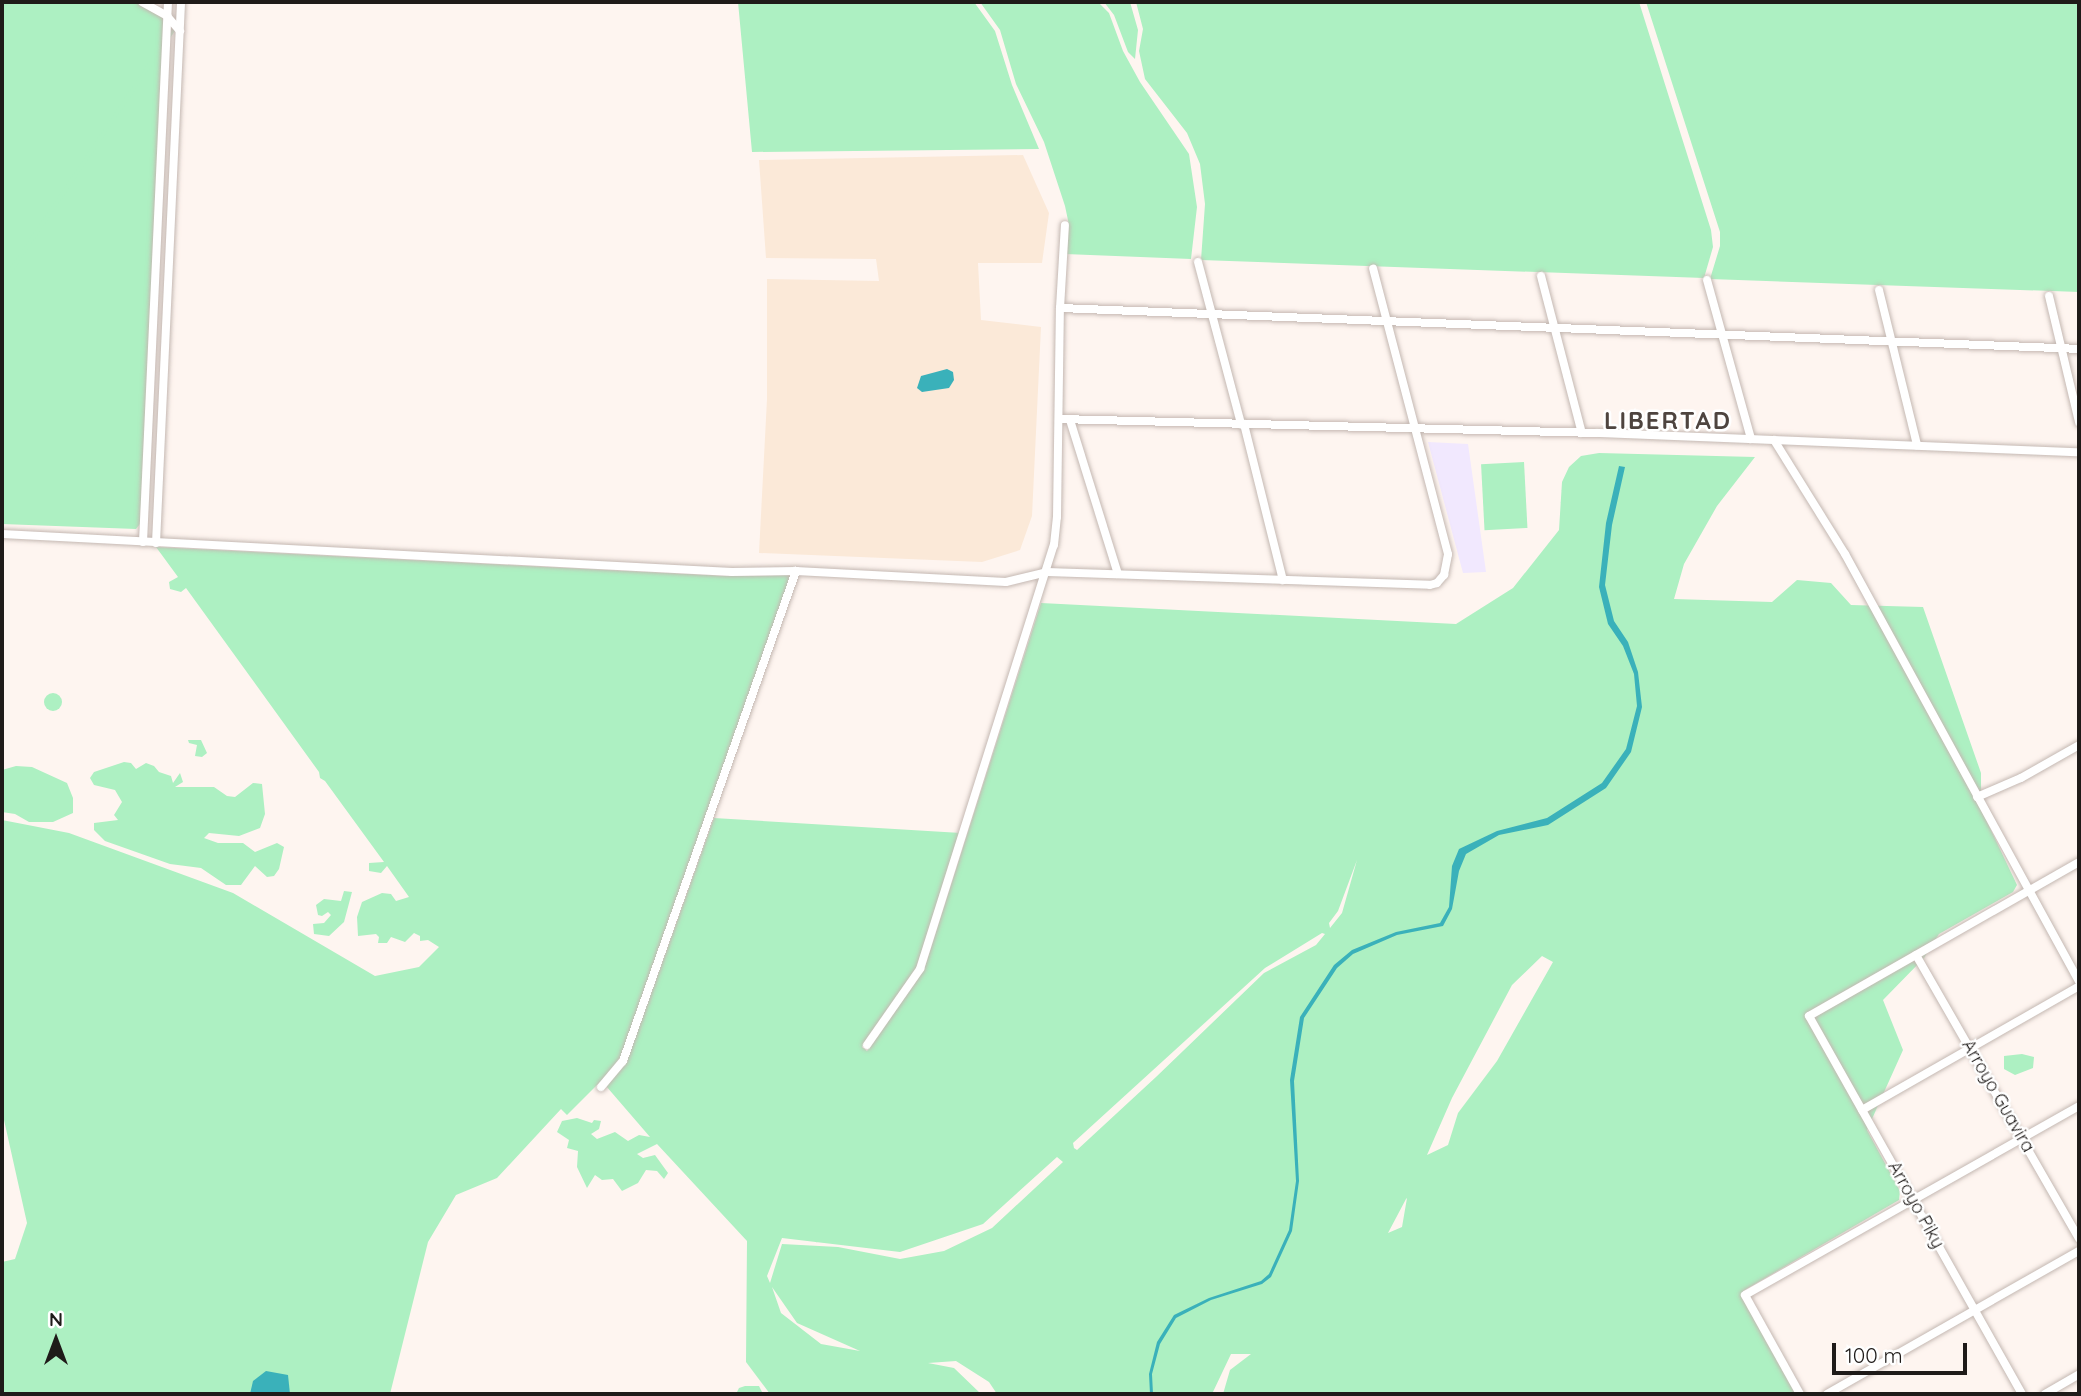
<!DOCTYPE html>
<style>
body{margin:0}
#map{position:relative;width:2081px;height:1396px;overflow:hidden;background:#fef5f0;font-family:Quicksand,sans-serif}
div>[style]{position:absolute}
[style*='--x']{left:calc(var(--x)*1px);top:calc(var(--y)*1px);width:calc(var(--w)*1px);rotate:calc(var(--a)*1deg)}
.industrial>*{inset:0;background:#fbe9d8}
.education>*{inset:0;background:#f1e8fe}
.green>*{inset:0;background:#adf0c2;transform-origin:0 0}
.round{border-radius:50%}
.water>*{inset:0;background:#3ab1ba}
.roads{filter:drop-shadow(0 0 2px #c4b8b2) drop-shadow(0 0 2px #c4b8b2)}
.street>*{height:8px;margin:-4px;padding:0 4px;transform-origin:4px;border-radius:4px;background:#fff}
span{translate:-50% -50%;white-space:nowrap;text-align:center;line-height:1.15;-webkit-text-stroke:5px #fff;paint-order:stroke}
.street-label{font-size:18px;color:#1f1b19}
.district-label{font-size:24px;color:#4e443f;font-weight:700;letter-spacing:2px}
.frame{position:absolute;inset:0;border:4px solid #1f1b19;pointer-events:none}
.north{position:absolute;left:21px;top:1305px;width:70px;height:70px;-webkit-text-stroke:5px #fff;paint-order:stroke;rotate:0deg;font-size:19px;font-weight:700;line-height:28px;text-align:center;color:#1f1b19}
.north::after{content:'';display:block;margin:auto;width:24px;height:32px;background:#1f1b19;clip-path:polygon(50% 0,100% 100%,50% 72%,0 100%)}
.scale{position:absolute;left:1832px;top:1343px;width:135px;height:32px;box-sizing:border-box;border:4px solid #1f1b19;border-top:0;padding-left:9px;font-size:21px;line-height:24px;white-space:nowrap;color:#1f1b19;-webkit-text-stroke:5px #fff;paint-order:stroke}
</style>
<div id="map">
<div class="industrial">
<div style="clip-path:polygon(1023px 155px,1049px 213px,1042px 263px,978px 263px,981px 320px,1041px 327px,1032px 516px,1020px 550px,982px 562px,759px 553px,767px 399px,767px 279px,879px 281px,876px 259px,766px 258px,759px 160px)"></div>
</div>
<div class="education">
<div style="clip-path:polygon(1428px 442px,1468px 444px,1486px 572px,1463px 573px)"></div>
</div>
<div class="green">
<div style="clip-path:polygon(2px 2px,137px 2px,162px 16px,165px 21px,140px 524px,136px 529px,2px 524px)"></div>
<div style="clip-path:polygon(738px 2px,974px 2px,995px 31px,1012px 85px,1039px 149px,752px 152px)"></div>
<div style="clip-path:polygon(980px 2px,1098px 2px,1109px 13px,1123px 51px,1140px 82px,1189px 154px,1197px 207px,1191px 259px,1065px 254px,1069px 225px,1065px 206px,1044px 142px,1016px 84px,1000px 30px)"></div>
<div style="clip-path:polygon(1104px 2px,1130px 2px,1138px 30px,1135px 59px,1128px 52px,1114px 15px)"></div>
<div style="clip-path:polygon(1136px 2px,1639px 2px,1711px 230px,1713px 247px,1704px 278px,1201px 260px,1205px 204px,1200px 164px,1187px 133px,1145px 79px,1139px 51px,1143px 29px)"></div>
<div style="clip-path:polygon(1646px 2px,2079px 2px,2079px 292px,1710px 279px,1720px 246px,1720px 232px)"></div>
<div style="left:172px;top:28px;width:4px;height:494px;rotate:34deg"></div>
<div style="clip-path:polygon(evenodd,1599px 453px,1755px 457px,1717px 506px,1684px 564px,1674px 599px,1772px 602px,1797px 580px,1831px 583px,1851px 605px,1923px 607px,1981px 773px,1981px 809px,2017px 885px,2013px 892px,1939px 934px,1924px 958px,1883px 1000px,1903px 1050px,1867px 1130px,1900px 1191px,1899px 1200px,1743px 1291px,1743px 1299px,1796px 1394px,1223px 1394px,1230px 1370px,1251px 1354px,1231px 1354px,1212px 1394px,997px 1394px,989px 1382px,956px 1361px,928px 1363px,954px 1368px,981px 1394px,770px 1394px,746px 1362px,747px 1241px,657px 1144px,637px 1154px,643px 1158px,655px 1155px,668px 1173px,664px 1179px,657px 1171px,646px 1170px,638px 1183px,622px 1191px,613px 1179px,602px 1180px,595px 1175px,587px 1188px,577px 1167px,578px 1151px,567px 1148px,569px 1140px,557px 1132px,562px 1121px,577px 1118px,592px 1123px,594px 1120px,601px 1121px,599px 1129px,591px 1134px,597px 1139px,615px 1132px,628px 1141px,639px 1135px,650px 1137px,606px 1086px,627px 1061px,714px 818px,961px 833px,916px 968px,862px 1047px,867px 1051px,924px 970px,1041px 603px,1456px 624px,1513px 588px,1559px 530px,1562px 482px,1569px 467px,1581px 456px,1599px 453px,1357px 860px,1342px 913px,1330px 928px,1329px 923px,1338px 911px,1357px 860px,1599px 453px,1322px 933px,1325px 934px,1316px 945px,1264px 973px,1156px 1077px,1077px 1150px,1074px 1148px,1073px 1143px,1265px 968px,1322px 933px,1599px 453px,1542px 956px,1553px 962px,1497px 1061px,1458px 1113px,1448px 1145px,1427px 1155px,1452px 1098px,1512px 985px,1542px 956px,1599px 453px,1057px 1157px,1063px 1162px,992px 1228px,944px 1251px,900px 1259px,838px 1247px,782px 1244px,770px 1283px,767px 1276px,782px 1238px,900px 1252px,983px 1224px,1057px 1157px,1599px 453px,1407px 1198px,1402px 1227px,1388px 1233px,1406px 1199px,1407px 1198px,1599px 453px,772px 1287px,797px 1323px,860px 1351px,821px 1344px,781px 1313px,772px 1287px)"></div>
<div style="left:1524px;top:462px;width:66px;height:43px;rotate:87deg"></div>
<div style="clip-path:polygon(156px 547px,726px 576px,791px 575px,622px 1060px,567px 1115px,561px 1109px,497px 1178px,456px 1195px,428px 1242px,390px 1394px,2px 1394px,2px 1262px,15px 1259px,27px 1223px,2px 1111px,2px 820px,69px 833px,233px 893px,375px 976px,419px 967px,439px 947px,428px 940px,420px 941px,420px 936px,414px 933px,405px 942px,391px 937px,387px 943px,378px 943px,379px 937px,376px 934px,358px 936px,357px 917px,362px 902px,382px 893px,391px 894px,396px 901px,409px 897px,387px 866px,381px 873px,369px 871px,369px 863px,384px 862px,325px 781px,320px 778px,319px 772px,186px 588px,181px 592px,170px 589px,169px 582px,178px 577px)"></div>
<div class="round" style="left:44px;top:693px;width:18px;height:18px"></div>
<div style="clip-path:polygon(188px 740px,201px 740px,207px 753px,202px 757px,195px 756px,197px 745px,189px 743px)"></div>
<div style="clip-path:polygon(124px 762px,131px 763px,136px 769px,146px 763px,154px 766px,159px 772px,171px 776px,173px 783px,180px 773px,183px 782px,175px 787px,214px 787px,227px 796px,235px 797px,253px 783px,262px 784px,265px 814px,260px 828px,239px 836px,209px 833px,204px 838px,218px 843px,243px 843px,255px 852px,277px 843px,284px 847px,279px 869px,274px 876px,267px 877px,255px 866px,241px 885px,226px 885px,201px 868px,170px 864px,105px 841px,94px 830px,94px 823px,118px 820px,114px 815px,122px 802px,115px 790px,94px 785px,90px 778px,94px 772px)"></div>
<div style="clip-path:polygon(16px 766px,32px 767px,67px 783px,73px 798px,73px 813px,53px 822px,29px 822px,15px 814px,2px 812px,2px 770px)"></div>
<div style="clip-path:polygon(344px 891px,352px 892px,344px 922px,329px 936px,314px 934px,313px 924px,324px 923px,331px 915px,328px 912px,322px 916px,318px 915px,316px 905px,324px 899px,341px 901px)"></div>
<div style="clip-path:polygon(2022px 1054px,2034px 1057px,2033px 1068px,2015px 1075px,2004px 1069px,2004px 1056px)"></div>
<div style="clip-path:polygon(745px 1386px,759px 1386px,763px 1394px,736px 1394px,739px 1388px)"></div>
</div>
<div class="water">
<div style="clip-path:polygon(947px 369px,953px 372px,954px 380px,949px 388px,922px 392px,917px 388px,921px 376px)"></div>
<div style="clip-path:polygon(1619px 466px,1625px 467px,1612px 525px,1605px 585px,1614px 621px,1628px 642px,1638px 672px,1642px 707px,1631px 752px,1606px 788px,1548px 825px,1499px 835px,1466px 854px,1459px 871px,1452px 909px,1443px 926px,1397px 935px,1353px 954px,1337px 968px,1304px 1018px,1294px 1081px,1299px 1181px,1292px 1231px,1271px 1277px,1262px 1284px,1211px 1300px,1176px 1318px,1160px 1344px,1152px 1374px,1153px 1394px,1150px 1394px,1149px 1374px,1157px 1342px,1174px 1315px,1209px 1298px,1261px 1281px,1269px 1274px,1289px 1230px,1296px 1181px,1290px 1080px,1300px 1017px,1334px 965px,1352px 950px,1396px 932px,1440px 923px,1449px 907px,1452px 866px,1459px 849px,1497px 831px,1547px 818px,1602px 783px,1626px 749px,1637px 706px,1634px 674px,1623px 646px,1608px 624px,1599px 587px,1606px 523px)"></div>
<div style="clip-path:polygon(266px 1371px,288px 1375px,290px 1394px,250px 1394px,253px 1381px)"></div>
</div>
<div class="roads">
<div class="street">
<div style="--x:142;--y:2;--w:29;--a:29"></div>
<div style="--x:167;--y:16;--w:20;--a:49"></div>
<div style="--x:1198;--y:262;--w:168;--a:75.1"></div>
<div style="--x:1541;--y:276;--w:162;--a:75.4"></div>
<div style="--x:1707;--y:280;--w:165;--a:74.5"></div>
<div style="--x:1879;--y:290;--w:160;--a:76.2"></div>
<div style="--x:2049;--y:296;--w:130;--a:76.6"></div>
<div style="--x:1060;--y:308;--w:1020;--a:2.3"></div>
<div style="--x:1059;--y:419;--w:539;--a:1.49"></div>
<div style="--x:1598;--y:433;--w:481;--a:2.3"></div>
<div style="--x:1070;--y:420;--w:161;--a:72.7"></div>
<div style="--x:1244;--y:424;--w:161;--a:76"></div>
<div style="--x:1774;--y:440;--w:134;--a:58.1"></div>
<div style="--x:1845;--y:554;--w:487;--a:61.3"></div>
<div style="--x:2;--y:534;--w:731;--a:2.98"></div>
<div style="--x:732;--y:572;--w:64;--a:-0.9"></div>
<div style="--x:796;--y:571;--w:210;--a:3"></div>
<div style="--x:1006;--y:582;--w:42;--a:-13.7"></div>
<div style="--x:1047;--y:572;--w:383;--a:1.9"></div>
<div style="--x:1430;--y:585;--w:7;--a:-16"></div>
<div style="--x:1437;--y:583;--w:11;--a:-49"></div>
<div style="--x:1444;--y:575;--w:21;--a:-79"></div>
<div style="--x:1448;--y:554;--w:295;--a:-104.7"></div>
<div style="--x:143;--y:542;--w:541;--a:-87.35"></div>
<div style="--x:156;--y:543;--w:542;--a:-87.35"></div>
<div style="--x:1977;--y:797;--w:48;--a:-23.4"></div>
<div style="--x:2021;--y:778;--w:67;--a:-29.6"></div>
<div style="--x:1916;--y:955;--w:327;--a:60.1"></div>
<div style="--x:867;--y:1045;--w:93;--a:-55.1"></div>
<div style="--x:920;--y:969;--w:445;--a:-72.5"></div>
<div style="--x:1054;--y:545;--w:28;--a:-84"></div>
<div style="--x:1057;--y:517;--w:209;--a:-89.2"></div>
<div style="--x:1060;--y:308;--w:83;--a:-86.6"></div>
<div style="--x:601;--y:1087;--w:34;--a:-50"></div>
<div style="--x:623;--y:1061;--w:520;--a:-70.55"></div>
<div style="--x:1862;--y:1110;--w:250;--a:-29.7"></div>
<div style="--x:1800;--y:1394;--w:113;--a:-119.1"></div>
<div style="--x:1745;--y:1295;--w:384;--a:-29.5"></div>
<div style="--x:1827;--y:1394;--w:290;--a:-29.6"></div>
<div style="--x:2022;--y:1394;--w:434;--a:-119.4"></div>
<div style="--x:1809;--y:1016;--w:311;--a:-29.7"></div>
<div style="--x:2045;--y:1394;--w:39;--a:-30"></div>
</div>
</div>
<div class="street-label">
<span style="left:1998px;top:1096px;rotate:60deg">Arroyo Guavira</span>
<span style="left:1916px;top:1205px;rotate:61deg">Arroyo Piky</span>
</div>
<div class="district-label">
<span style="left:1668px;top:421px">LIBERTAD</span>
</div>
<div class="frame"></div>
<div class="north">N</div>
<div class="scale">100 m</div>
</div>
